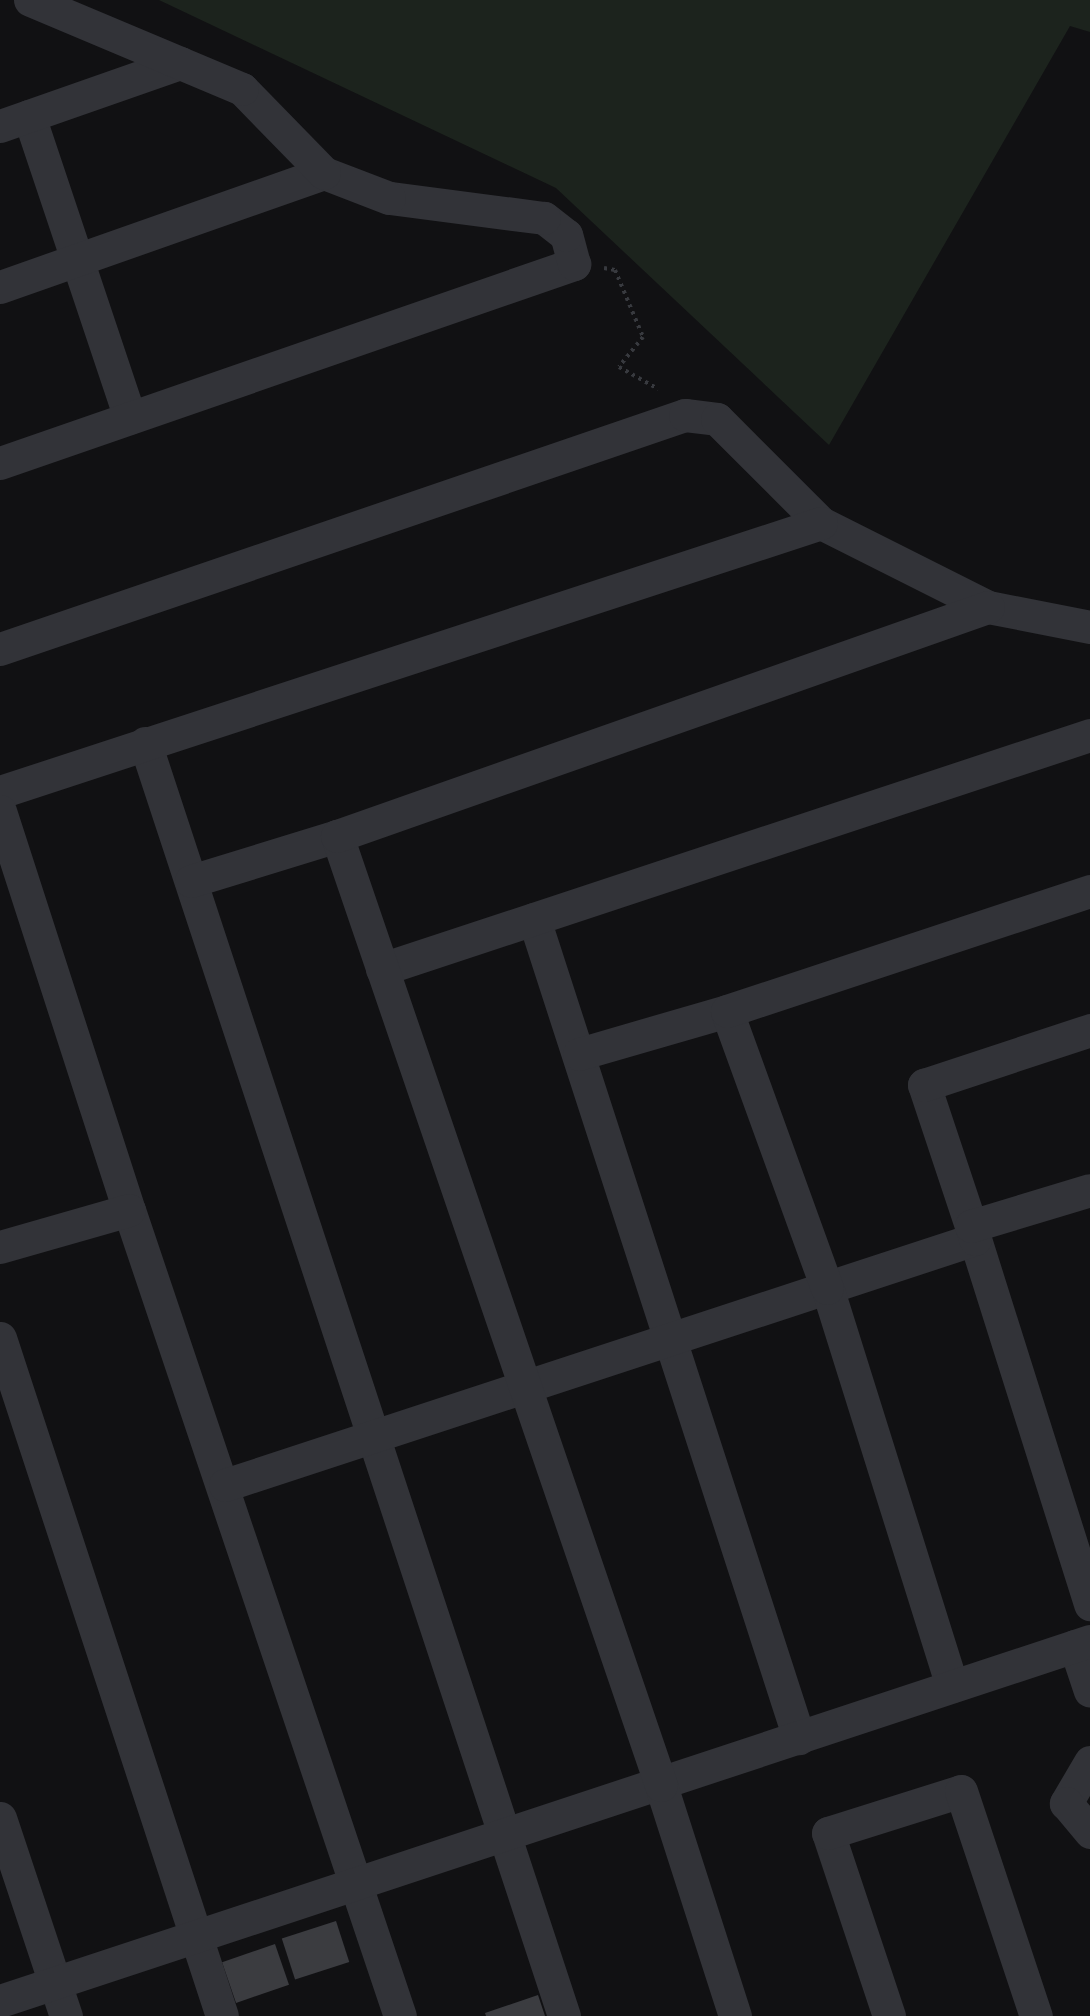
<!DOCTYPE html>
<style>
body{margin:0}
#map{position:relative;width:1090px;height:2016px;overflow:hidden;background:#111113;font-family:Montserrat,sans-serif}
div>[style]{position:absolute}
[style*='--x']{left:calc(var(--x)*1px);top:calc(var(--y)*1px);width:calc(var(--w)*1px);rotate:calc(var(--a)*1deg)}
.green>*{inset:0;background:#1c231d}
.building>*{inset:0;background:#3b3c40;transform-origin:0 0}
.path>*{height:4px;margin-top:-2px;transform-origin:0;background:repeating-linear-gradient(90deg,#383a3f 0 3px,transparent 0 7.5px)}
.minor>*{height:33px;margin:-16.5px;padding:0 16.5px;transform-origin:16.5px;border-radius:16.5px;background:#323338}
span{translate:-50% -50%;white-space:nowrap;text-align:center;line-height:1.15;-webkit-text-stroke:6px #0c0c0e;paint-order:stroke}
</style>
<div id="map">
<div class="green">
<div style="clip-path:polygon(159px 0,1090px 0,1090px 32px,1070px 26px,829px 445px,556px 188px)"></div>
</div>
<div class="building">
<div style="left:336px;top:1921px;width:43px;height:57px;rotate:72deg"></div>
<div style="left:275px;top:1944px;width:43px;height:56px;rotate:71deg"></div>
<div style="clip-path:polygon(538px 1995px,545px 2016px,486px 2016px,485px 2013px)"></div>
</div>
<div class="path">
<div style="--x:604;--y:268;--w:11;--a:10"></div>
<div style="--x:615;--y:270;--w:73;--a:67.3"></div>
<div style="--x:643;--y:337;--w:38;--a:129"></div>
<div style="--x:619;--y:367;--w:45;--a:29.4"></div>
</div>
<div class="minor">
<div style="--x:29;--y:116;--w:318;--a:71.5"></div>
<div style="--x:0;--y:126;--w:191;--a:-19.3"></div>
<div style="--x:0;--y:287;--w:343;--a:-19.4"></div>
<div style="--x:0;--y:463;--w:608;--a:-19.12"></div>
<div style="--x:574;--y:264;--w:30;--a:-105"></div>
<div style="--x:566;--y:235;--w:28;--a:-142"></div>
<div style="--x:544;--y:218;--w:156;--a:-172.6"></div>
<div style="--x:389;--y:198;--w:70;--a:-159"></div>
<div style="--x:324;--y:173;--w:117;--a:-134.3"></div>
<div style="--x:242;--y:89;--w:230;--a:-157.2"></div>
<div style="--x:0;--y:649;--w:724;--a:-18.86"></div>
<div style="--x:685;--y:415;--w:32;--a:7"></div>
<div style="--x:717;--y:419;--w:147;--a:45"></div>
<div style="--x:821;--y:523;--w:187;--a:26.7"></div>
<div style="--x:988;--y:607;--w:104;--a:11.1"></div>
<div style="--x:145;--y:743;--w:1340;--a:71.78"></div>
<div style="--x:0;--y:792;--w:864;--a:-18.14"></div>
<div style="--x:0;--y:811;--w:419;--a:72.1"></div>
<div style="--x:129;--y:1210;--w:850;--a:71.42"></div>
<div style="--x:191;--y:881;--w:153;--a:-17.1"></div>
<div style="--x:534;--y:919;--w:861;--a:72.07"></div>
<div style="--x:382;--y:969;--w:746;--a:-18.29"></div>
<div style="--x:579;--y:1054;--w:154;--a:-16.2"></div>
<div style="--x:971;--y:1226;--w:149;--a:-108.4"></div>
<div style="--x:924;--y:1085;--w:175;--a:-18.3"></div>
<div style="--x:975;--y:1239;--w:383;--a:72.5"></div>
<div style="--x:0;--y:1247;--w:134;--a:-16"></div>
<div style="--x:0;--y:1338;--w:713;--a:71.87"></div>
<div style="--x:225;--y:1485;--w:789;--a:-18.16"></div>
<div style="--x:975;--y:1239;--w:14;--a:-107"></div>
<div style="--x:971;--y:1226;--w:124;--a:-16.8"></div>
<div style="--x:1075;--y:1646;--w:47;--a:71.6"></div>
<div style="--x:952;--y:1686;--w:417;--a:-107.4"></div>
<div style="--x:827;--y:1288;--w:294;--a:-109.9"></div>
<div style="--x:727;--y:1011;--w:382;--a:-18.3"></div>
<div style="--x:1090;--y:1762;--w:48;--a:120.3"></div>
<div style="--x:1066;--y:1803;--w:38;--a:50"></div>
<div style="--x:0;--y:1818;--w:209;--a:71.6"></div>
<div style="--x:0;--y:2001;--w:1148;--a:-18.28"></div>
<div style="--x:735;--y:2016;--w:243;--a:-107.8"></div>
<div style="--x:661;--y:1785;--w:1003;--a:-108.85"></div>
<div style="--x:337;--y:836;--w:690;--a:-19.38"></div>
<div style="--x:889;--y:2016;--w:193;--a:-108.4"></div>
<div style="--x:828;--y:1833;--w:139;--a:-17.5"></div>
<div style="--x:961;--y:1791;--w:237;--a:71.6"></div>
</div>
</div>
